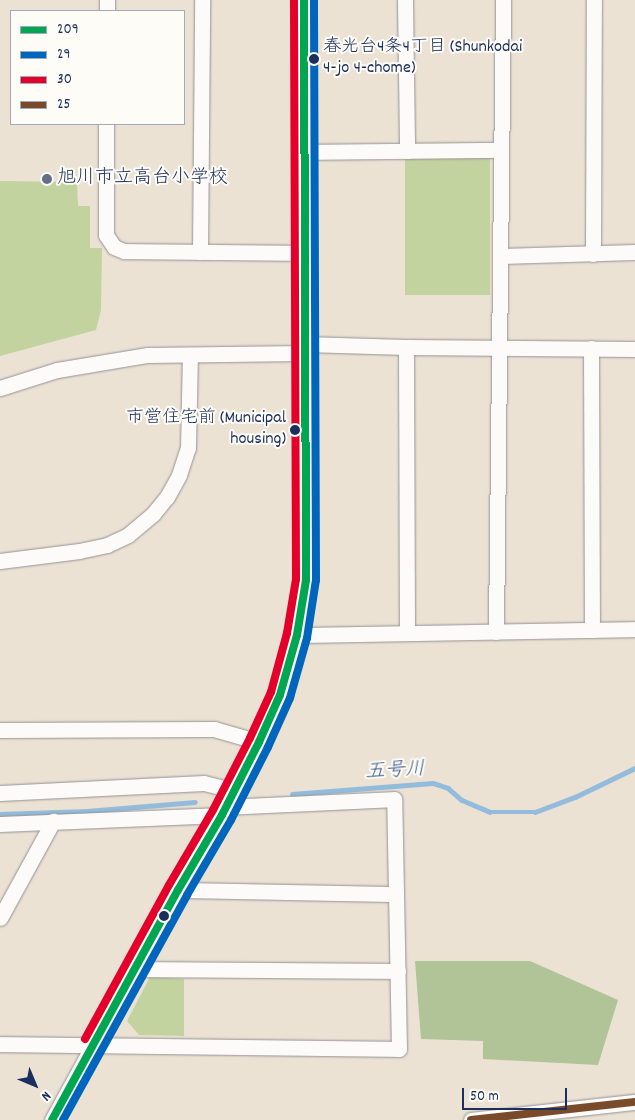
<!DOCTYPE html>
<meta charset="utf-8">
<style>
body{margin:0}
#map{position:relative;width:635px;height:1120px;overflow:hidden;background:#ece2d4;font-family:Dekko,"Klee One",sans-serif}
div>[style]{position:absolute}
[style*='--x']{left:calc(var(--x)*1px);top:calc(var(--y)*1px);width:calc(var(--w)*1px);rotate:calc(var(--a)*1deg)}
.green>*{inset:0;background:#c2d39f;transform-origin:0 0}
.forest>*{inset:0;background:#b0c497}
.stream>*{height:4.5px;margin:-2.25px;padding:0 2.25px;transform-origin:2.25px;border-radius:2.25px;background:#93bcdc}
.roads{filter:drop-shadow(0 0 1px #949293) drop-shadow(0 0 1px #949293)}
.minor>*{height:15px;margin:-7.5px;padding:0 7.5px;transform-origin:7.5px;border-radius:7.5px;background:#fcfbf9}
.bus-1>*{height:8px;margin:-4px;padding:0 4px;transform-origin:4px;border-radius:4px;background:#00a651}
.bus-2>*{height:8px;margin:-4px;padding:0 4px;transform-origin:4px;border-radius:4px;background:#0065bd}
.bus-3>*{height:8px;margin:-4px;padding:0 4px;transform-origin:4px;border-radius:4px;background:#e4002b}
.bus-4>*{height:8px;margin:-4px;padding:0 4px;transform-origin:4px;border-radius:4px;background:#7a4b2a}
.dots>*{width:14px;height:14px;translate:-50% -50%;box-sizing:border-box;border:2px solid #fdfcf7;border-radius:50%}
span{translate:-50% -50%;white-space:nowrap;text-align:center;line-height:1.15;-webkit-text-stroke:4px #fdfcf7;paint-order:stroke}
.bus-label{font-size:18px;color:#1b2f5e}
.left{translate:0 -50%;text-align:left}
.right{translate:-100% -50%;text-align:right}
.poi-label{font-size:19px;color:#1b2f5e}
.water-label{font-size:20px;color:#385a8b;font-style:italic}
.legend{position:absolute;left:10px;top:10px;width:175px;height:115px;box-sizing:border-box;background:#fdfcf7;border:1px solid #a3aaba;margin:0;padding:6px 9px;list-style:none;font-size:15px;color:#1b2f5e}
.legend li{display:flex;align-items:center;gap:10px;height:25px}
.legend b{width:25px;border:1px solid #a3aaba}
.north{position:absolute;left:10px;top:1060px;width:50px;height:50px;-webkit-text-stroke:4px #fdfcf7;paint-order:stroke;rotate:135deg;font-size:14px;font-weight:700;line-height:20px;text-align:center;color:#1b2f5e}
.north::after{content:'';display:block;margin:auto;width:18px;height:22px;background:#1b2f5e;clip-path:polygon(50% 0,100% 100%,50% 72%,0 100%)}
.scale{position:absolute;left:462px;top:1088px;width:105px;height:22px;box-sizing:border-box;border:2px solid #1b2f5e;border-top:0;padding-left:6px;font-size:15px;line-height:18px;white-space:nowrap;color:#1b2f5e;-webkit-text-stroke:4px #fdfcf7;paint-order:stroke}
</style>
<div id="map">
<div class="green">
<div style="left:405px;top:158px;width:85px;height:137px"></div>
<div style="clip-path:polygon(0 181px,77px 182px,78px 206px,90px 206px,90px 248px,102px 248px,101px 310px,96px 330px,0 356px)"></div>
<div style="clip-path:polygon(150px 977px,184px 979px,184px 1036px,139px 1035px,127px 1021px)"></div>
</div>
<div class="forest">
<div style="clip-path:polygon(415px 961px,530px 961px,618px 1000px,598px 1065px,483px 1059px,483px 1041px,421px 1039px)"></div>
</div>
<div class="stream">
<div style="--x:292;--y:794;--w:141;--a:-4.5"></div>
<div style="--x:433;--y:783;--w:16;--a:18"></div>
<div style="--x:448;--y:788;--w:18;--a:41"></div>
<div style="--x:462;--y:800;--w:30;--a:23"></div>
<div style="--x:490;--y:812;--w:45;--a:0"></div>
<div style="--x:535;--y:812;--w:43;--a:-20.6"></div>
<div style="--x:575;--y:797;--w:67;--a:-25.8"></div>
<div style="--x:0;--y:814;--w:87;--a:-2"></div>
<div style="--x:87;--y:811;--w:108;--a:-4.8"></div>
</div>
<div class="roads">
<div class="minor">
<div style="--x:405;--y:0;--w:151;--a:89.2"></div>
<div style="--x:107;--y:11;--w:11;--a:-90"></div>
<div style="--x:106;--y:124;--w:111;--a:90"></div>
<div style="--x:106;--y:235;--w:14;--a:56"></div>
<div style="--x:114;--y:247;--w:11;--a:22"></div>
<div style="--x:124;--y:251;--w:181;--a:0.6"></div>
<div style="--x:304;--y:152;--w:196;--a:-0.6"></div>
<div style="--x:200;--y:252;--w:252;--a:-89.5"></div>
<div style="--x:593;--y:254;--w:254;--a:-89.8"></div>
<div style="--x:500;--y:256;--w:135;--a:-1.7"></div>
<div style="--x:304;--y:344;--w:102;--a:1.7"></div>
<div style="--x:406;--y:347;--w:229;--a:0.5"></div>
<div style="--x:406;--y:347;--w:286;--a:89.8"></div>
<div style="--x:591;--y:348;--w:282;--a:89.8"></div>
<div style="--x:0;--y:388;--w:60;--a:-17.5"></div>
<div style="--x:57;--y:370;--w:92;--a:-9.4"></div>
<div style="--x:148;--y:355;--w:156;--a:-0.7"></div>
<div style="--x:0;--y:561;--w:80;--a:-7.2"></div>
<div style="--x:79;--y:551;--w:29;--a:-12"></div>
<div style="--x:107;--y:545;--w:23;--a:-25"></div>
<div style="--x:128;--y:535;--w:33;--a:-40"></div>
<div style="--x:153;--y:514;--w:22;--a:-51"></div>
<div style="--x:167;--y:497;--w:25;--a:-61"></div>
<div style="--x:179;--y:475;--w:28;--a:-72"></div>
<div style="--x:188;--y:448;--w:92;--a:-88.8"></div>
<div style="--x:496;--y:632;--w:632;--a:-89.37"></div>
<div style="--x:297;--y:635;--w:338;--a:-1"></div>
<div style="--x:0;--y:730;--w:214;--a:-0.3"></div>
<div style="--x:214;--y:729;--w:47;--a:16.1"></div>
<div style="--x:0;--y:793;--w:204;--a:-2.8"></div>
<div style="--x:204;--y:783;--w:32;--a:14"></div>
<div style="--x:0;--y:824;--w:222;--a:-2.3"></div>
<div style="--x:178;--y:890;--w:218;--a:1.1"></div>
<div style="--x:0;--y:918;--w:111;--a:-61.3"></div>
<div style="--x:136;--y:969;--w:262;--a:0.4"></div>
<div style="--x:0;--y:1044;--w:399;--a:0.7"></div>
<div style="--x:399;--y:1049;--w:250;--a:-91.1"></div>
<div style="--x:394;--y:799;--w:168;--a:177.3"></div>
<div style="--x:52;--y:1120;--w:262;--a:-61.3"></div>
<div style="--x:178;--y:890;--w:87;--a:-59.6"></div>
<div style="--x:222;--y:815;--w:82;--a:-63.1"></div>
<div style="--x:259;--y:742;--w:51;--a:-65.9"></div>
<div style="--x:280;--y:695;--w:62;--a:-74.2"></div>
<div style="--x:297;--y:635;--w:56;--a:-80.7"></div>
<div style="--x:306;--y:580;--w:580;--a:-90.2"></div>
<div style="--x:471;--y:1120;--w:165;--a:-6.3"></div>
</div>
</div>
<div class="bus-1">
<div style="--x:52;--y:1120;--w:262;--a:-61.3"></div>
<div style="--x:178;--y:890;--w:87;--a:-59.6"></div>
<div style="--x:222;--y:815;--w:82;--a:-63.1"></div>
<div style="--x:259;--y:742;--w:51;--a:-65.9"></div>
<div style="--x:280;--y:695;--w:62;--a:-74.2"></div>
<div style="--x:297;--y:635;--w:56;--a:-80.7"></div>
<div style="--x:306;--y:580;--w:580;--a:-90.2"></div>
</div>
<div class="bus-2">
<div style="--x:63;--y:1120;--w:257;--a:-61.1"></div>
<div style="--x:187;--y:895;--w:87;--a:-59.6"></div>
<div style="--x:231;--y:820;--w:82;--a:-63.1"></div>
<div style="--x:268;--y:747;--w:54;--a:-65.8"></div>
<div style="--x:290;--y:698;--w:62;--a:-74.2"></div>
<div style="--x:307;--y:638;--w:59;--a:-81.2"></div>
<div style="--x:316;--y:580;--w:580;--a:-90.2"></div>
</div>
<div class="bus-3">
<div style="--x:85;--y:1039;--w:175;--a:-61.4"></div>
<div style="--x:169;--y:885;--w:87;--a:-59.6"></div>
<div style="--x:213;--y:810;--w:81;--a:-62.8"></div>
<div style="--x:250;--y:738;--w:51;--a:-65.5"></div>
<div style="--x:271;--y:692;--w:61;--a:-74.8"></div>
<div style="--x:287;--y:633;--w:55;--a:-80.5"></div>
<div style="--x:296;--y:579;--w:579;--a:-90.2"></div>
</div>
<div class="bus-4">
<div style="--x:471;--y:1120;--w:165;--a:-6.3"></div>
</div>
<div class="dots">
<div style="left:314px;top:59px;background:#1b2f5e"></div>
<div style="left:47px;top:179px;background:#646e87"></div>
<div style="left:295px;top:430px;background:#1b2f5e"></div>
<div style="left:164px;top:916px;background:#1b2f5e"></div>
</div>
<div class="bus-label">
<span class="left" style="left:323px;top:59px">春光台4条4丁目 (Shunkodai<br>4-jo 4-chome)</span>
<span class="right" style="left:286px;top:430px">市営住宅前 (Municipal<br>housing)</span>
</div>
<div class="poi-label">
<span class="left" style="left:57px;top:179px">旭川市立高台小学校</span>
</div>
<div class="water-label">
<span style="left:395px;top:772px;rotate:-3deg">五号川</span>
</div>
<ul class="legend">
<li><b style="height:6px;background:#00a651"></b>209</li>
<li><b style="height:6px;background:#0065bd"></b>29</li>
<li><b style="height:6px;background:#e4002b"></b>30</li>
<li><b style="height:6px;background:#7a4b2a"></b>25</li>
</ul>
<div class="north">N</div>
<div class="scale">50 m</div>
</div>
